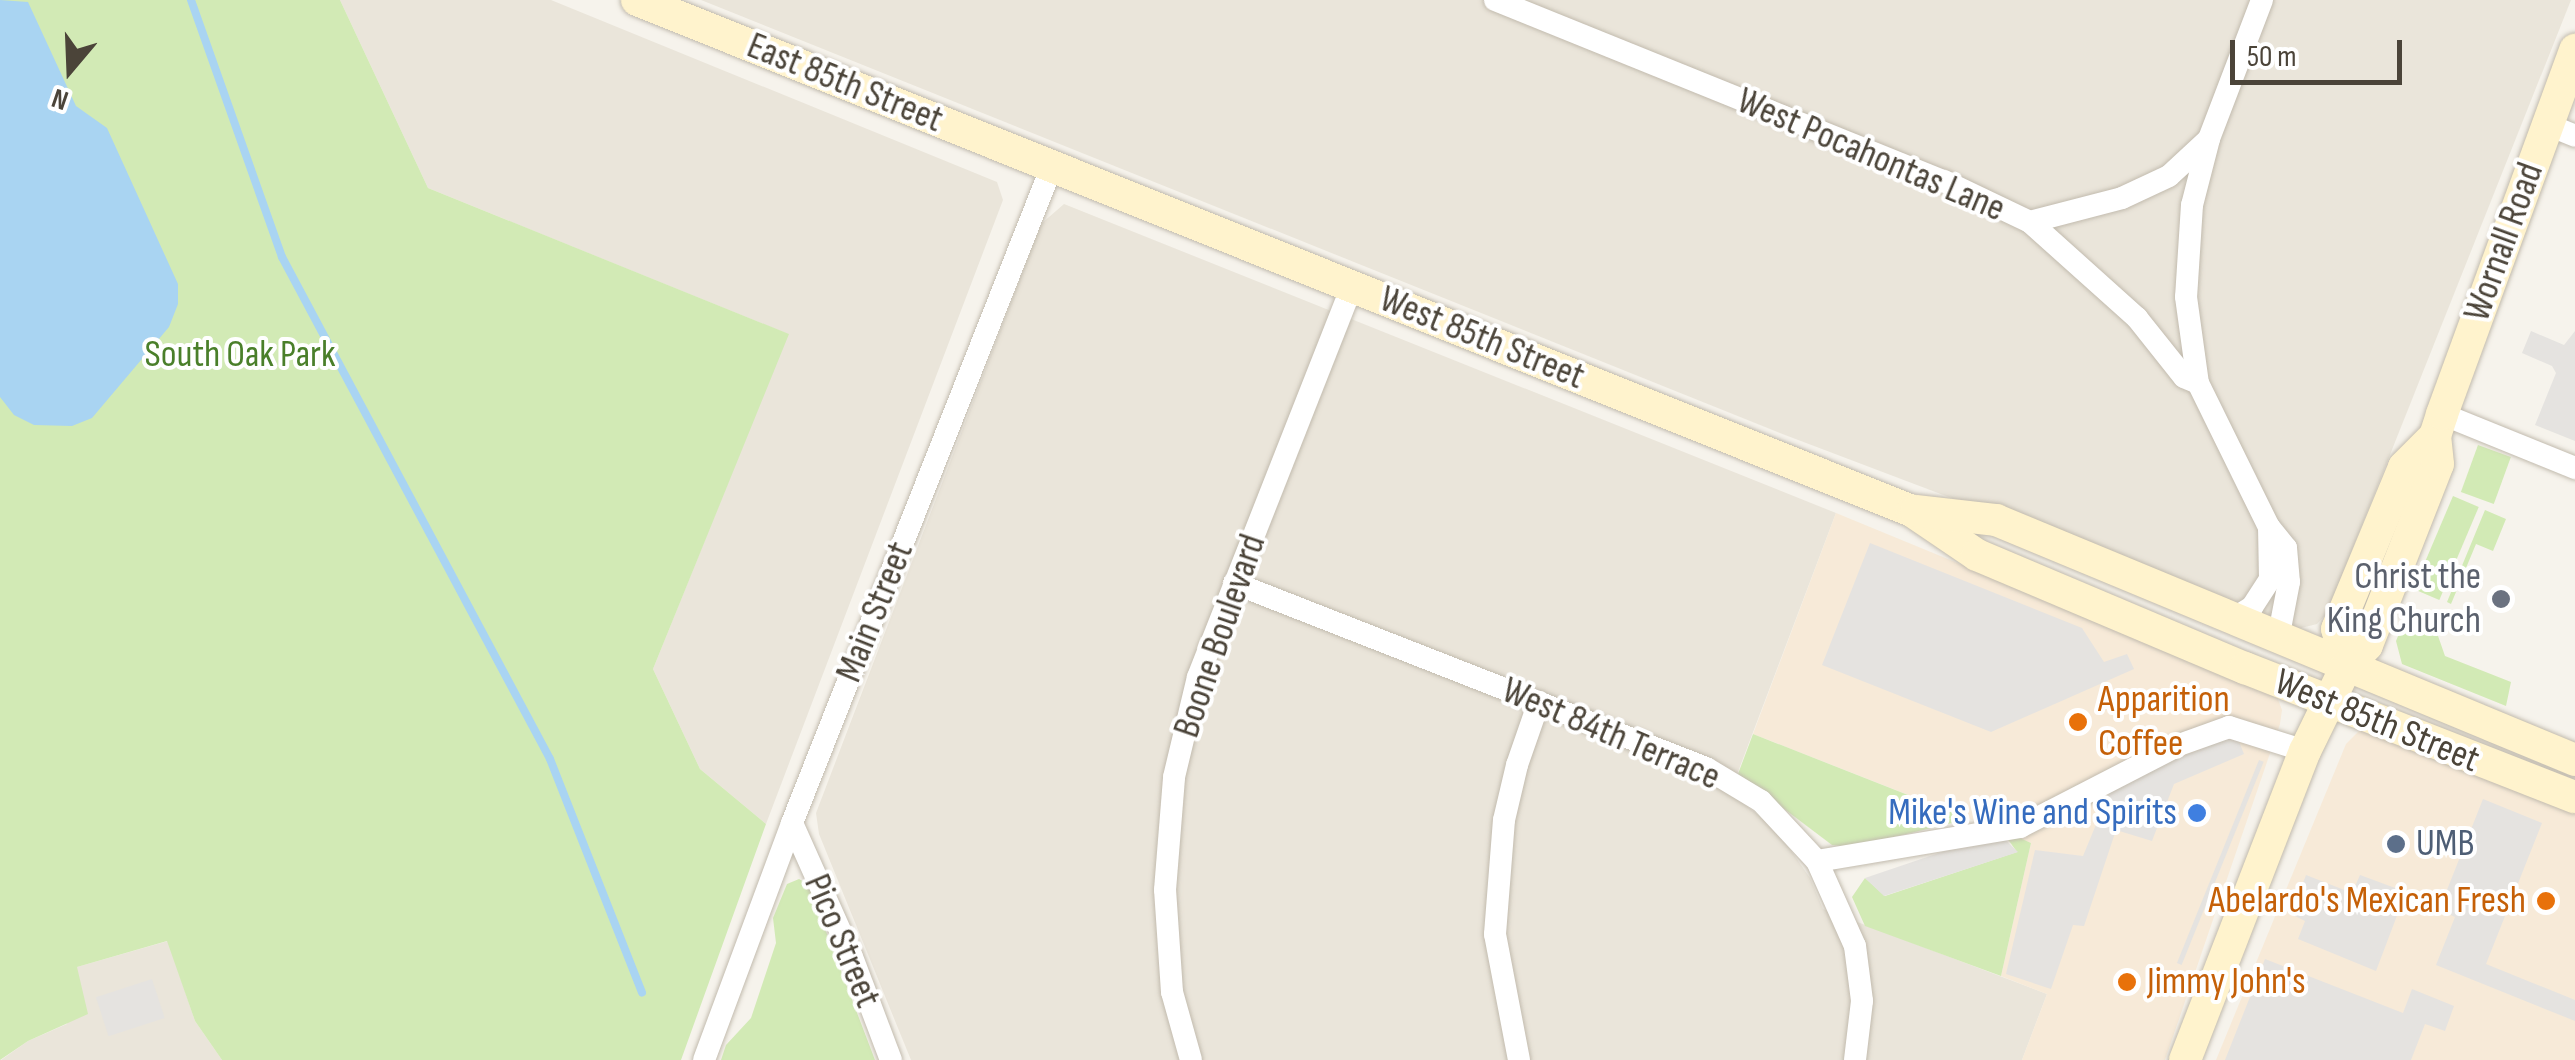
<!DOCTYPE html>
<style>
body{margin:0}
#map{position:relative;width:2575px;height:1060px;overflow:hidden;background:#f6f3ec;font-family:"Sofia Sans Condensed",sans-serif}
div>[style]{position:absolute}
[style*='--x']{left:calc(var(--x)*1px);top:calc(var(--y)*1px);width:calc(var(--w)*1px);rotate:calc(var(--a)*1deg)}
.residential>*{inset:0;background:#eae5da}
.commercial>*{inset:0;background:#f7ead8}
.green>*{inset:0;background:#d2eab5;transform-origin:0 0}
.parking>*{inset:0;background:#e5e3e0;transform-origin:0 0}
.water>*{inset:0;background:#a9d4f2}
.stream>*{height:8px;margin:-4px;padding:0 4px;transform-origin:4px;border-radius:4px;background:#a9d4f2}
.roads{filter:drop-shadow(0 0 2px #c2bbae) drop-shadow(0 0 2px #c2bbae)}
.street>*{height:22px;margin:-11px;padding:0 11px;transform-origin:11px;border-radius:11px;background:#fff}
.secondary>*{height:32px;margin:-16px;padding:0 16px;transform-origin:16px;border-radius:16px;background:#fff3cd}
.dots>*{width:28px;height:28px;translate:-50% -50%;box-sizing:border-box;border:5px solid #fff;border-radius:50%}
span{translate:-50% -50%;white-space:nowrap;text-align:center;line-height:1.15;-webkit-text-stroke:8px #fff;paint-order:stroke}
.street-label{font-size:38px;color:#4b4439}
.park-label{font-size:38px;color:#4a7f2a}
.worship-label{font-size:38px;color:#5b616d}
.right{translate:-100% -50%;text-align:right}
.food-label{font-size:38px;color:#c56008}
.left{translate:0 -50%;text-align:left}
.shop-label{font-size:38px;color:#366cbe}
.service-label{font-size:38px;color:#4e5e75}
.north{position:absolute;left:20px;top:20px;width:100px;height:100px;-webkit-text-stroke:8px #fff;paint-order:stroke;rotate:199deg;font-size:28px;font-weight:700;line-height:40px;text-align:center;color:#4b4439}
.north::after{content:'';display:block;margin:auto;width:35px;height:45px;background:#4b4439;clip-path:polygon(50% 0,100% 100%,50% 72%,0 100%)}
.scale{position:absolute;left:2230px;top:40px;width:172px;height:45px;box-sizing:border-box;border:5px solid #4b4439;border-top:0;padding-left:12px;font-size:30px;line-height:35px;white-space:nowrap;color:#4b4439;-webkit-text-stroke:8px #fff;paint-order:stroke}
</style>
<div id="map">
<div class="residential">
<div style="clip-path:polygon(340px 0,551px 0,997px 182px,1003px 200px,766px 824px,700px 769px,653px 669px,788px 334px,428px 188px)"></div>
<div style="clip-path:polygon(701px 0,2571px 0,2327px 613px,2317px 624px,2297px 629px,1785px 435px)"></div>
<div style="clip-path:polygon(1064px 204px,1836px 513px,1730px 793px,1776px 829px,1810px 878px,1823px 909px,2047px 994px,2022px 1060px,911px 1060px,819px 834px,816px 813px,1041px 224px)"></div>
<div style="clip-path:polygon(168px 941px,195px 1021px,222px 1060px,1px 1060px,28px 1041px,67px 1024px,77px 967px)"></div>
</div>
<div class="commercial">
<div style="clip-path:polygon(1836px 513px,2276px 694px,2282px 710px,2280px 724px,2165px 1060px,2022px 1060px,2047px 994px,2001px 976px,2031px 843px,1753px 734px)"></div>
<div style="clip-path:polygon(2360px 730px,2575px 810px,2575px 1060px,2216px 1060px,2346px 744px)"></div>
</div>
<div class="green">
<div style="clip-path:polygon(0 0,340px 0,428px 188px,789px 334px,653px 669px,700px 769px,766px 824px,681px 1060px,222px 1060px,195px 1021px,167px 941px,77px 967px,88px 1014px,28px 1041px,0 1060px)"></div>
<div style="left:2478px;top:445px;width:35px;height:50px;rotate:20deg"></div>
<div style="left:2453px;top:496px;width:28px;height:101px;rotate:23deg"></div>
<div style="clip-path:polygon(2485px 510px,2506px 519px,2493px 551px,2476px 544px,2451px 604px,2447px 602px)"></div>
<div style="clip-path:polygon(2409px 609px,2434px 619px,2429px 630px,2437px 633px,2445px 656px,2511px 682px,2506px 706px,2402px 664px,2396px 641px)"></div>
<div style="clip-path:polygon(1753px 734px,1969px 819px,1852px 847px,1832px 845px,1738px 774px)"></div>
<div style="clip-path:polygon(2011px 834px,2031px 843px,2001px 976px,1865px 926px,1852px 897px,1865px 878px,1885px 896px,2017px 852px,2007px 838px)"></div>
<div style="clip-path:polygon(799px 879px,808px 884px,875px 1060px,721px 1060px,726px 1045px,751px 1018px,776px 943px,773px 918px,787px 884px)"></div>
</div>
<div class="parking">
<div style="clip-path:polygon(2531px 331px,2564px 345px,2575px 331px,2575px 441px,2535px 425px,2556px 373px,2552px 366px,2522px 353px)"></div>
<div style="clip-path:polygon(1870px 543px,2082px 628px,2104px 662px,2127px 654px,2134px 669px,1991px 732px,1822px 665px)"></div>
<div style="clip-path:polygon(2236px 734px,2244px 754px,2174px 784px,2152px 841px,2116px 830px,2084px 926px,2073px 925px,2051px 989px,2006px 974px,2035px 850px,2083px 856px,2112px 786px)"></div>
<div style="left:2259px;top:760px;width:5px;height:219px;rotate:22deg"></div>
<div style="clip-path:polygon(2483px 799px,2542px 823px,2486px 964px,2575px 1000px,2575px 1021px,2436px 965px,2455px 917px,2439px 910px)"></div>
<div style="clip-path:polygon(1998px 833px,2018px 852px,1884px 896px,1865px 878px)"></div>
<div style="clip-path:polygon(2306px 875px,2352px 893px,2360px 875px,2406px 892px,2376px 971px,2298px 939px,2305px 921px,2291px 914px)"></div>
<div style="clip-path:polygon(2265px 959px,2403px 1013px,2412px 989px,2454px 1006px,2445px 1031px,2425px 1024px,2411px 1060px,2225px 1060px)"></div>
<div style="left:152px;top:979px;width:41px;height:59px;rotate:72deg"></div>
</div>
<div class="water">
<div style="clip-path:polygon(0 0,28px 2px,76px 106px,107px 128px,178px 284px,178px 304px,169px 327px,92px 418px,72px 426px,34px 425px,14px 415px,0 397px)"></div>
</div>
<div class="stream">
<div style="--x:191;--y:0;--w:273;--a:70.5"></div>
<div style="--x:282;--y:257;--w:569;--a:61.9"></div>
<div style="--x:550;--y:759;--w:251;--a:68.5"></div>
</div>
<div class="roads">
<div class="street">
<div style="--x:1495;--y:0;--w:484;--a:22"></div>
<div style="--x:1944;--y:181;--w:95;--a:25.5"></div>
<div style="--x:2030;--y:222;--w:144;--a:41.9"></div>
<div style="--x:2137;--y:318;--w:75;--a:51.5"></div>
<div style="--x:2184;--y:377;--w:15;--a:23"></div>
<div style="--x:2262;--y:0;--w:149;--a:110.9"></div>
<div style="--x:2209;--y:139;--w:68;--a:104.4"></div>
<div style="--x:2192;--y:205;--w:92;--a:93.7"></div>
<div style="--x:2186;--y:297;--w:87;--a:82.1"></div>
<div style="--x:2198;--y:383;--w:161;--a:63.8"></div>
<div style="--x:2269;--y:527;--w:27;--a:51"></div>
<div style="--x:2286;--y:548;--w:34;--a:85"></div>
<div style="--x:2289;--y:582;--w:58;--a:100.9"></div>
<div style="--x:2546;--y:124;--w:31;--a:22"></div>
<div style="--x:2030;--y:222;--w:95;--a:-14.6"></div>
<div style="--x:2122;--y:198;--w:52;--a:-25.1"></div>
<div style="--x:2169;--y:176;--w:54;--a:-42.8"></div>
<div style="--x:2442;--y:414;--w:144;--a:22.1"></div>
<div style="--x:1234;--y:583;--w:507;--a:21.4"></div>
<div style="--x:1706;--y:768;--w:64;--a:31"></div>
<div style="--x:1761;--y:801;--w:82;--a:47"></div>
<div style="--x:1817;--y:861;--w:206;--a:-9.5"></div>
<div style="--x:2020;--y:827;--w:179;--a:-27.3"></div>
<div style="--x:2179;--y:745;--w:53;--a:-19.8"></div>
<div style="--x:2229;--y:727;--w:80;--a:17.5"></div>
<div style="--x:2231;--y:620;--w:25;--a:-32"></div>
<div style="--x:2252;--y:607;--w:33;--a:-57"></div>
<div style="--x:2270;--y:579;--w:52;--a:-91.1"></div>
<div style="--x:792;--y:823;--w:147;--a:65.9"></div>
<div style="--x:852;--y:957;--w:110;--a:69.3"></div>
<div style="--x:1817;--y:861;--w:93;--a:65.9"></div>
<div style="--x:1855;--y:946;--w:55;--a:82.7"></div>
<div style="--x:1862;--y:1001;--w:59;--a:96.8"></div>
<div style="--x:704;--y:1060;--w:253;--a:-69.6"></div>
<div style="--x:792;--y:823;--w:707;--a:-68.41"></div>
<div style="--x:1191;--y:1060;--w:71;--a:-105.6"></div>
<div style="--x:1172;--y:992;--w:102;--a:-93.9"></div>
<div style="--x:1165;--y:890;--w:113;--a:-85.4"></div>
<div style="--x:1174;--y:777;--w:103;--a:-76.5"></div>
<div style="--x:1198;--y:677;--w:420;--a:-68.5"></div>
<div style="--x:1519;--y:1060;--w:128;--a:-100.8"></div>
<div style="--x:1495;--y:934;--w:114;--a:-85.5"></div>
<div style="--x:1504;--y:820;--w:57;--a:-76.7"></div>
<div style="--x:1517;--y:765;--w:67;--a:-70.8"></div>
</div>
<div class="secondary">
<div style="--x:637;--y:0;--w:1374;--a:21.84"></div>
<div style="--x:1912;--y:511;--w:78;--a:34.1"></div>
<div style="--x:1977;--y:555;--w:291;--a:22.9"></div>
<div style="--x:2245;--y:668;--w:354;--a:21.4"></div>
<div style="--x:1916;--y:511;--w:81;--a:6.4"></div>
<div style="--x:1996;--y:520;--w:627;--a:22.51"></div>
<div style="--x:2346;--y:667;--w:39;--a:-103"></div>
<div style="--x:2337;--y:629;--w:175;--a:-67.5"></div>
<div style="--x:2404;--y:467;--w:44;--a:-45"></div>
<div style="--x:2185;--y:1060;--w:331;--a:-68.8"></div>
<div style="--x:2305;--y:751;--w:93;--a:-64"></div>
<div style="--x:2346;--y:667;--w:30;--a:-46"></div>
<div style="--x:2367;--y:645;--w:194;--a:-68.6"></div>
<div style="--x:2438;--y:464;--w:28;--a:-96"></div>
<div style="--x:2435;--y:436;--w:23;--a:-72"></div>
<div style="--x:2442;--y:414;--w:388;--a:-69.9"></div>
</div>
</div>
<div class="dots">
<div style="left:2501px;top:599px;background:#6b7280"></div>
<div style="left:2078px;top:722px;background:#e8710a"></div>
<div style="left:2197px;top:813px;background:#3f7fe0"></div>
<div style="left:2396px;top:844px;background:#5c6f8a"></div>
<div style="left:2546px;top:901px;background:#e8710a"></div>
<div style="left:2127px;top:982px;background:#e8710a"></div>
</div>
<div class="street-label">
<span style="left:845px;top:83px;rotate:22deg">East 85th Street</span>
<span style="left:1871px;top:155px;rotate:23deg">West Pocahontas Lane</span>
<span style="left:2504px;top:242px;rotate:-70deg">Wornall Road</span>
<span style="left:1482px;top:338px;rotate:22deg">West 85th Street</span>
<span style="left:875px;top:612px;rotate:-68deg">Main Street</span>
<span style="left:1220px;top:636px;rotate:-71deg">Boone Boulevard</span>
<span style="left:2377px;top:721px;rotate:22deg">West 85th Street</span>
<span style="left:1611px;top:734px;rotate:23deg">West 84th Terrace</span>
<span style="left:842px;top:941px;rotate:67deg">Pico Street</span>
</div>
<div class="park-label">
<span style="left:240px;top:355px">South Oak Park</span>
</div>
<div class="worship-label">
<span class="right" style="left:2481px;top:599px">Christ the<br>King Church</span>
</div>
<div class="food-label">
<span class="left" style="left:2098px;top:722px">Apparition<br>Coffee</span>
<span class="right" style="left:2526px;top:901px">Abelardo's Mexican Fresh</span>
<span class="left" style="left:2147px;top:982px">Jimmy John's</span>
</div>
<div class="shop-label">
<span class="right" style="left:2177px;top:813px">Mike's Wine and Spirits</span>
</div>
<div class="service-label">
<span class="left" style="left:2416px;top:844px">UMB</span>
</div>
<div class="north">N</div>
<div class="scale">50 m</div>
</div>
